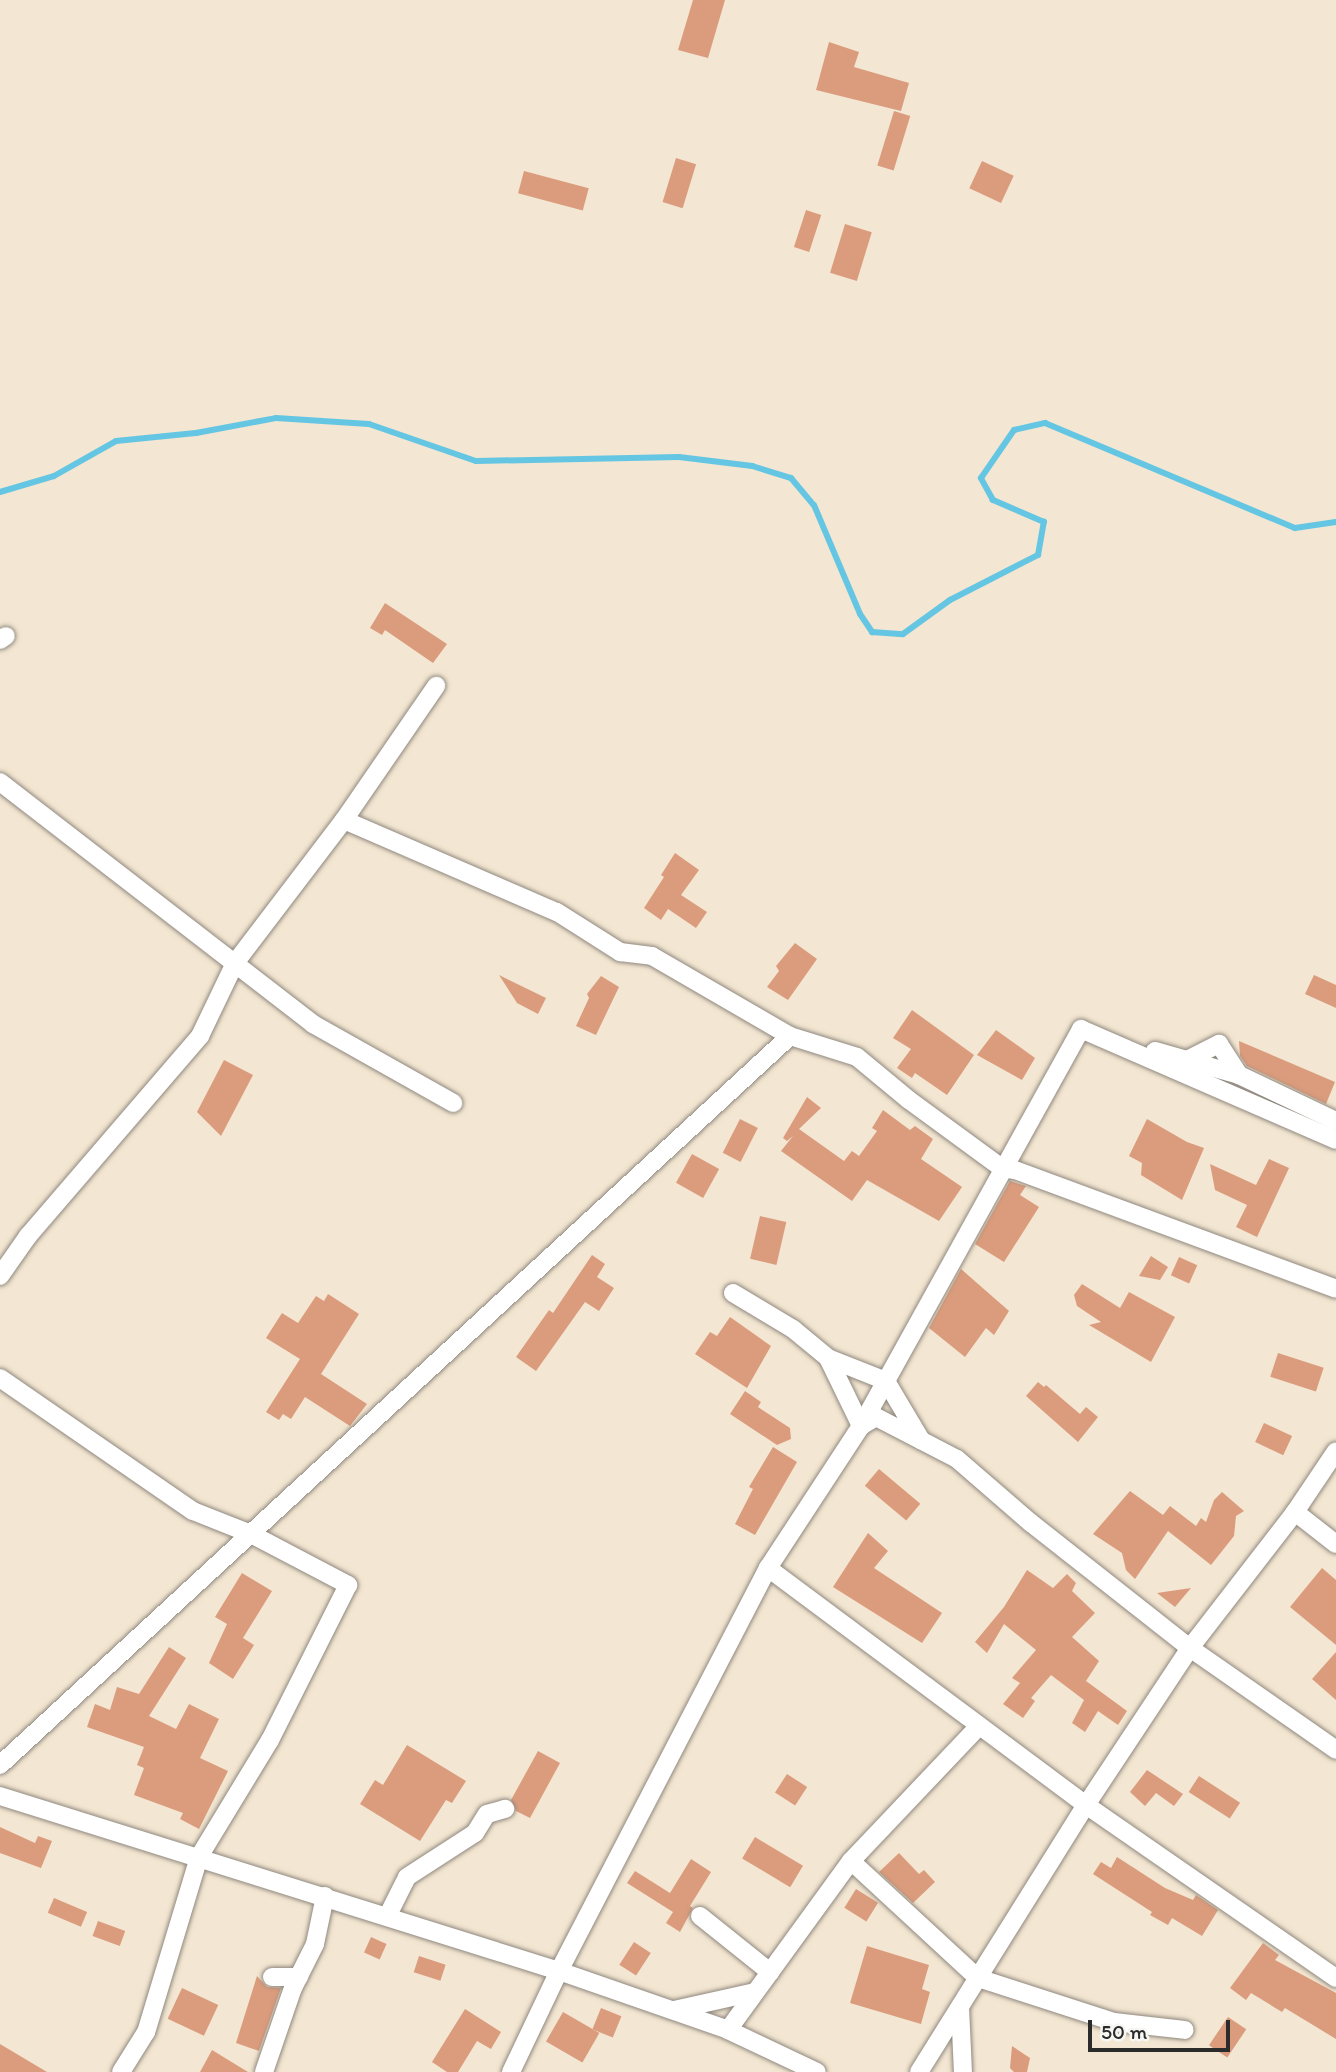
<!DOCTYPE html>
<style>
body{margin:0}
#map{position:relative;width:1336px;height:2072px;overflow:hidden;background:#f3e6d2;font-family:Itim,sans-serif}
div>[style]{position:absolute}
[style*='--x']{left:calc(var(--x)*1px);top:calc(var(--y)*1px);width:calc(var(--w)*1px);rotate:calc(var(--a)*1deg)}
.stream>*{height:6px;margin:-3px;padding:0 3px;transform-origin:3px;border-radius:3px;background:#64c6e2}
.building>*{inset:0;background:#db9c7d;transform-origin:0 0}
.roads{filter:drop-shadow(0 0 2px #8f887e) drop-shadow(0 0 2px #8f887e)}
.street>*{height:18px;margin:-9px;padding:0 9px;transform-origin:9px;border-radius:9px;background:#fff}
span{translate:-50% -50%;white-space:nowrap;text-align:center;line-height:1.15;-webkit-text-stroke:5px #f6f6f2;paint-order:stroke}
.scale{position:absolute;left:1088px;top:2020px;width:142px;height:32px;box-sizing:border-box;border:4px solid #2b2b2b;border-top:0;padding-left:9px;font-size:21px;line-height:24px;white-space:nowrap;color:#2b2b2b;-webkit-text-stroke:5px #f6f6f2;paint-order:stroke}
</style>
<div id="map">
<div class="stream">
<div style="--x:0;--y:492;--w:56;--a:-16.5"></div>
<div style="--x:54;--y:476;--w:71;--a:-29.4"></div>
<div style="--x:116;--y:441;--w:80;--a:-5.7"></div>
<div style="--x:196;--y:433;--w:81;--a:-10.6"></div>
<div style="--x:276;--y:418;--w:93;--a:3.7"></div>
<div style="--x:369;--y:424;--w:113;--a:19.1"></div>
<div style="--x:476;--y:461;--w:203;--a:-1.1"></div>
<div style="--x:679;--y:457;--w:74;--a:7"></div>
<div style="--x:752;--y:466;--w:41;--a:17.1"></div>
<div style="--x:791;--y:478;--w:35;--a:50"></div>
<div style="--x:814;--y:505;--w:118;--a:67.1"></div>
<div style="--x:860;--y:614;--w:22;--a:56"></div>
<div style="--x:872;--y:632;--w:31;--a:4"></div>
<div style="--x:903;--y:634;--w:58;--a:-35.9"></div>
<div style="--x:950;--y:600;--w:99;--a:-27.1"></div>
<div style="--x:1038;--y:555;--w:34;--a:-80"></div>
<div style="--x:1044;--y:522;--w:56;--a:-156.7"></div>
<div style="--x:993;--y:500;--w:25;--a:-119"></div>
<div style="--x:981;--y:478;--w:58;--a:-55.5"></div>
<div style="--x:1014;--y:430;--w:32;--a:-13"></div>
<div style="--x:1045;--y:423;--w:271;--a:22.8"></div>
<div style="--x:1295;--y:528;--w:41;--a:-8.3"></div>
</div>
<div class="building">
<div style="clip-path:polygon(693px 0,725px 0,708px 58px,678px 50px)"></div>
<div style="clip-path:polygon(829px 42px,859px 52px,854px 67px,909px 83px,901px 111px,816px 90px)"></div>
<div style="left:894px;top:111px;width:17px;height:57px;rotate:17deg"></div>
<div style="left:676px;top:158px;width:21px;height:46px;rotate:17deg"></div>
<div style="left:982px;top:161px;width:35px;height:30px;rotate:25deg"></div>
<div style="left:524px;top:171px;width:67px;height:23px;rotate:15deg"></div>
<div style="left:806px;top:210px;width:16px;height:39px;rotate:18deg"></div>
<div style="left:845px;top:224px;width:28px;height:51px;rotate:17deg"></div>
<div style="clip-path:polygon(385px 603px,447px 644px,433px 663px,385px 630px,382px 635px,370px 628px)"></div>
<div style="clip-path:polygon(675px 853px,699px 870px,681px 895px,707px 912px,696px 928px,668px 909px,661px 920px,644px 908px,664px 877px,661px 875px)"></div>
<div style="clip-path:polygon(795px 943px,817px 959px,788px 1000px,767px 987px,779px 971px,776px 966px)"></div>
<div style="clip-path:polygon(499px 975px,546px 998px,538px 1014px,517px 1003px)"></div>
<div style="clip-path:polygon(1314px 975px,1336px 985px,1336px 1008px,1305px 994px)"></div>
<div style="clip-path:polygon(601px 976px,619px 987px,596px 1035px,576px 1026px,589px 998px,587px 994px)"></div>
<div style="clip-path:polygon(912px 1010px,974px 1055px,947px 1095px,915px 1073px,912px 1078px,897px 1068px,911px 1049px,893px 1038px)"></div>
<div style="clip-path:polygon(996px 1030px,1035px 1058px,1022px 1080px,977px 1055px)"></div>
<div style="clip-path:polygon(1239px 1041px,1335px 1082px,1326px 1104px,1247px 1066px,1240px 1056px)"></div>
<div style="clip-path:polygon(224px 1060px,253px 1075px,221px 1136px,197px 1112px)"></div>
<div style="clip-path:polygon(807px 1097px,821px 1108px,799px 1129px,844px 1161px,852px 1151px,859px 1156px,877px 1131px,872px 1128px,883px 1110px,910px 1130px,915px 1126px,933px 1139px,921px 1159px,962px 1187px,939px 1221px,867px 1180px,852px 1201px,781px 1151px,793px 1136px,787px 1141px,783px 1138px)"></div>
<div style="left:740px;top:1119px;width:20px;height:38px;rotate:27deg"></div>
<div style="clip-path:polygon(1147px 1119px,1187px 1142px,1204px 1148px,1182px 1200px,1141px 1175px,1142px 1163px,1129px 1156px)"></div>
<div style="left:692px;top:1154px;width:31px;height:33px;rotate:29deg"></div>
<div style="clip-path:polygon(1269px 1159px,1289px 1168px,1257px 1237px,1236px 1227px,1247px 1205px,1215px 1190px,1210px 1164px,1256px 1185px)"></div>
<div style="clip-path:polygon(1010px 1181px,1026px 1186px,1020px 1195px,1039px 1207px,1004px 1262px,975px 1244px)"></div>
<div style="left:760px;top:1216px;width:27px;height:44px;rotate:13deg"></div>
<div style="clip-path:polygon(592px 1255px,605px 1264px,597px 1277px,614px 1288px,599px 1311px,585px 1302px,536px 1371px,516px 1357px,549px 1310px,553px 1313px)"></div>
<div style="clip-path:polygon(1151px 1256px,1168px 1267px,1160px 1280px,1139px 1276px)"></div>
<div style="left:1179px;top:1257px;width:20px;height:20px;rotate:24deg"></div>
<div style="clip-path:polygon(961px 1269px,1009px 1311px,994px 1335px,986px 1328px,965px 1357px,929px 1328px)"></div>
<div style="clip-path:polygon(1082px 1284px,1120px 1308px,1129px 1292px,1175px 1317px,1151px 1362px,1089px 1325px,1101px 1322px,1077px 1306px,1074px 1295px)"></div>
<div style="clip-path:polygon(328px 1294px,359px 1314px,321px 1374px,367px 1404px,350px 1426px,305px 1397px,291px 1419px,283px 1414px,279px 1420px,266px 1412px,300px 1359px,266px 1338px,282px 1313px,298px 1323px,316px 1296px,324px 1301px)"></div>
<div style="clip-path:polygon(730px 1317px,771px 1346px,747px 1388px,695px 1354px,710px 1332px,717px 1336px)"></div>
<div style="left:1278px;top:1353px;width:48px;height:25px;rotate:18deg"></div>
<div style="clip-path:polygon(1038px 1382px,1044px 1387px,1046px 1385px,1080px 1414px,1086px 1407px,1098px 1417px,1078px 1442px,1026px 1396px)"></div>
<div style="clip-path:polygon(745px 1391px,761px 1402px,758px 1407px,790px 1428px,791px 1439px,777px 1445px,730px 1414px)"></div>
<div style="left:1264px;top:1423px;width:31px;height:21px;rotate:25deg"></div>
<div style="clip-path:polygon(773px 1447px,797px 1462px,755px 1535px,735px 1524px,753px 1489px,749px 1487px)"></div>
<div style="left:879px;top:1469px;width:54px;height:22px;rotate:40deg"></div>
<div style="clip-path:polygon(1130px 1491px,1163px 1515px,1170px 1506px,1196px 1526px,1201px 1518px,1206px 1522px,1214px 1500px,1222px 1492px,1244px 1511px,1236px 1516px,1234px 1536px,1211px 1565px,1168px 1531px,1135px 1579px,1126px 1570px,1122px 1553px,1093px 1534px)"></div>
<div style="clip-path:polygon(868px 1533px,888px 1551px,874px 1568px,942px 1613px,922px 1643px,833px 1587px)"></div>
<div style="clip-path:polygon(1322px 1568px,1336px 1580px,1336px 1645px,1290px 1607px)"></div>
<div style="clip-path:polygon(1027px 1570px,1053px 1588px,1067px 1574px,1076px 1583px,1072px 1591px,1095px 1613px,1072px 1637px,1099px 1661px,1086px 1681px,1127px 1711px,1118px 1725px,1098px 1711px,1085px 1732px,1072px 1723px,1084px 1700px,1051px 1675px,1031px 1698px,1035px 1701px,1023px 1718px,1003px 1704px,1020px 1683px,1012px 1678px,1036px 1650px,1004px 1624px,987px 1653px,975px 1642px,1004px 1607px)"></div>
<div style="clip-path:polygon(242px 1573px,272px 1591px,243px 1638px,254px 1645px,233px 1679px,209px 1663px,227px 1624px,215px 1617px)"></div>
<div style="clip-path:polygon(1191px 1588px,1175px 1607px,1157px 1593px)"></div>
<div style="clip-path:polygon(169px 1647px,186px 1658px,149px 1716px,176px 1729px,189px 1704px,219px 1719px,200px 1758px,228px 1771px,199px 1829px,180px 1819px,183px 1813px,134px 1795px,144px 1768px,137px 1765px,144px 1747px,87px 1727px,95px 1704px,110px 1710px,117px 1687px,139px 1694px)"></div>
<div style="clip-path:polygon(1336px 1652px,1336px 1700px,1312px 1679px)"></div>
<div style="clip-path:polygon(407px 1745px,466px 1781px,452px 1803px,446px 1800px,420px 1841px,360px 1804px,375px 1780px,383px 1785px)"></div>
<div style="clip-path:polygon(538px 1751px,560px 1763px,530px 1818px,516px 1811px,511px 1800px)"></div>
<div style="clip-path:polygon(1147px 1770px,1183px 1794px,1174px 1806px,1156px 1793px,1145px 1806px,1130px 1792px)"></div>
<div style="left:787px;top:1774px;width:24px;height:22px;rotate:33deg"></div>
<div style="left:1199px;top:1776px;width:49px;height:19px;rotate:33deg"></div>
<div style="clip-path:polygon(0 1827px,35px 1843px,38px 1836px,52px 1841px,41px 1868px,0 1853px)"></div>
<div style="left:755px;top:1837px;width:56px;height:25px;rotate:31deg"></div>
<div style="clip-path:polygon(899px 1853px,919px 1874px,924px 1870px,935px 1882px,913px 1903px,879px 1872px)"></div>
<div style="clip-path:polygon(1117px 1857px,1165px 1888px,1193px 1900px,1196px 1895px,1218px 1910px,1202px 1936px,1172px 1918px,1168px 1925px,1150px 1915px,1152px 1912px,1093px 1874px,1101px 1862px,1111px 1868px)"></div>
<div style="clip-path:polygon(691px 1859px,711px 1872px,690px 1906px,693px 1908px,680px 1932px,666px 1923px,673px 1912px,627px 1883px,635px 1871px,670px 1893px)"></div>
<div style="left:856px;top:1889px;width:26px;height:22px;rotate:32deg"></div>
<div style="left:54px;top:1898px;width:36px;height:16px;rotate:23deg"></div>
<div style="left:98px;top:1921px;width:29px;height:16px;rotate:20deg"></div>
<div style="left:371px;top:1937px;width:17px;height:17px;rotate:24deg"></div>
<div style="left:634px;top:1942px;width:20px;height:27px;rotate:33deg"></div>
<div style="clip-path:polygon(1263px 1943px,1279px 1955px,1275px 1960px,1336px 1993px,1336px 2039px,1285px 2008px,1282px 2012px,1251px 1993px,1246px 2000px,1230px 1988px)"></div>
<div style="clip-path:polygon(867px 1946px,929px 1965px,922px 1989px,930px 1992px,921px 2024px,850px 2003px)"></div>
<div style="left:419px;top:1956px;width:28px;height:17px;rotate:18deg"></div>
<div style="clip-path:polygon(257px 1976px,267px 1987px,281px 1988px,259px 2051px,236px 2043px)"></div>
<div style="left:182px;top:1988px;width:40px;height:34px;rotate:25deg"></div>
<div style="left:601px;top:2008px;width:22px;height:23px;rotate:22deg"></div>
<div style="clip-path:polygon(465px 2009px,501px 2032px,491px 2049px,477px 2041px,458px 2072px,447px 2072px,432px 2062px)"></div>
<div style="left:563px;top:2012px;width:42px;height:34px;rotate:30deg"></div>
<div style="left:1228px;top:2017px;width:22px;height:34px;rotate:34deg"></div>
<div style="clip-path:polygon(0 2044px,47px 2072px,0 2072px)"></div>
<div style="clip-path:polygon(1012px 2046px,1030px 2058px,1027px 2072px,1014px 2072px,1010px 2068px)"></div>
<div style="clip-path:polygon(212px 2050px,248px 2072px,200px 2072px)"></div>
</div>
<div class="roads">
<div class="street">
<div style="--x:0;--y:640;--w:7;--a:-34"></div>
<div style="--x:0;--y:782;--w:396;--a:37.7"></div>
<div style="--x:313;--y:1024;--w:161;--a:29.4"></div>
<div style="--x:344;--y:820;--w:163;--a:-55.5"></div>
<div style="--x:1155;--y:1051;--w:87;--a:15.9"></div>
<div style="--x:1239;--y:1075;--w:107;--a:25.4"></div>
<div style="--x:1187;--y:1060;--w:36;--a:-27"></div>
<div style="--x:1219;--y:1044;--w:37;--a:57"></div>
<div style="--x:0;--y:1276;--w:49;--a:-55"></div>
<div style="--x:28;--y:1236;--w:264;--a:-49.3"></div>
<div style="--x:200;--y:1036;--w:81;--a:-64.4"></div>
<div style="--x:235;--y:963;--w:180;--a:-52.7"></div>
<div style="--x:344;--y:820;--w:232;--a:23.4"></div>
<div style="--x:557;--y:912;--w:75;--a:32.4"></div>
<div style="--x:620;--y:952;--w:32;--a:7"></div>
<div style="--x:652;--y:956;--w:160;--a:30.1"></div>
<div style="--x:790;--y:1036;--w:70;--a:17.4"></div>
<div style="--x:857;--y:1057;--w:67;--a:39.6"></div>
<div style="--x:909;--y:1100;--w:115;--a:36.2"></div>
<div style="--x:1002;--y:1168;--w:13;--a:9"></div>
<div style="--x:1015;--y:1170;--w:342;--a:20.3"></div>
<div style="--x:733;--y:1293;--w:70;--a:31"></div>
<div style="--x:793;--y:1329;--w:45;--a:39.6"></div>
<div style="--x:828;--y:1358;--w:76;--a:64.1"></div>
<div style="--x:861;--y:1426;--w:17;--a:-31"></div>
<div style="--x:876;--y:1417;--w:91;--a:27.4"></div>
<div style="--x:957;--y:1459;--w:98;--a:40.9"></div>
<div style="--x:1031;--y:1523;--w:202;--a:38.2"></div>
<div style="--x:1190;--y:1648;--w:178;--a:34.9"></div>
<div style="--x:828;--y:1358;--w:62;--a:21.6"></div>
<div style="--x:886;--y:1381;--w:69;--a:59.3"></div>
<div style="--x:0;--y:1378;--w:234;--a:34.6"></div>
<div style="--x:193;--y:1511;--w:62;--a:21.6"></div>
<div style="--x:251;--y:1534;--w:110;--a:27.7"></div>
<div style="--x:348;--y:1585;--w:174;--a:116.7"></div>
<div style="--x:270;--y:1740;--w:137;--a:121.3"></div>
<div style="--x:199;--y:1857;--w:183;--a:106.8"></div>
<div style="--x:146;--y:2032;--w:47;--a:122"></div>
<div style="--x:1295;--y:1512;--w:52;--a:38"></div>
<div style="--x:768;--y:1568;--w:397;--a:36.7"></div>
<div style="--x:1086;--y:1805;--w:304;--a:34.7"></div>
<div style="--x:0;--y:1765;--w:1075;--a:-42.7"></div>
<div style="--x:0;--y:1796;--w:586;--a:17.38"></div>
<div style="--x:559;--y:1971;--w:179;--a:19.2"></div>
<div style="--x:728;--y:2030;--w:98;--a:25.3"></div>
<div style="--x:851;--y:1861;--w:173;--a:42.7"></div>
<div style="--x:978;--y:1978;--w:143;--a:17.9"></div>
<div style="--x:1114;--y:2022;--w:71;--a:6.4"></div>
<div style="--x:388;--y:1915;--w:42;--a:-63.4"></div>
<div style="--x:407;--y:1877;--w:81;--a:-32.9"></div>
<div style="--x:475;--y:1833;--w:22;--a:-58"></div>
<div style="--x:487;--y:1814;--w:19;--a:-16"></div>
<div style="--x:700;--y:1916;--w:90;--a:38.7"></div>
<div style="--x:272;--y:1977;--w:27;--a:0"></div>
<div style="--x:960;--y:2007;--w:65;--a:87.4"></div>
<div style="--x:674;--y:2010;--w:83;--a:-12.5"></div>
<div style="--x:728;--y:2030;--w:209;--a:-54"></div>
<div style="--x:851;--y:1861;--w:186;--a:-46.5"></div>
<div style="--x:264;--y:2072;--w:89;--a:-71"></div>
<div style="--x:293;--y:1988;--w:49;--a:-63.4"></div>
<div style="--x:315;--y:1944;--w:49;--a:-78.2"></div>
<div style="--x:511;--y:2072;--w:112;--a:-64.6"></div>
<div style="--x:559;--y:1971;--w:454;--a:-62.6"></div>
<div style="--x:768;--y:1568;--w:170;--a:-56.8"></div>
<div style="--x:861;--y:1426;--w:454;--a:-61"></div>
<div style="--x:1081;--y:1029;--w:278;--a:23.5"></div>
<div style="--x:919;--y:2072;--w:315;--a:-58"></div>
<div style="--x:1086;--y:1805;--w:188;--a:-56.5"></div>
<div style="--x:1190;--y:1648;--w:172;--a:-52.3"></div>
<div style="--x:1295;--y:1512;--w:73;--a:-56.1"></div>
</div>
</div>
<div class="scale">50 m</div>
</div>
